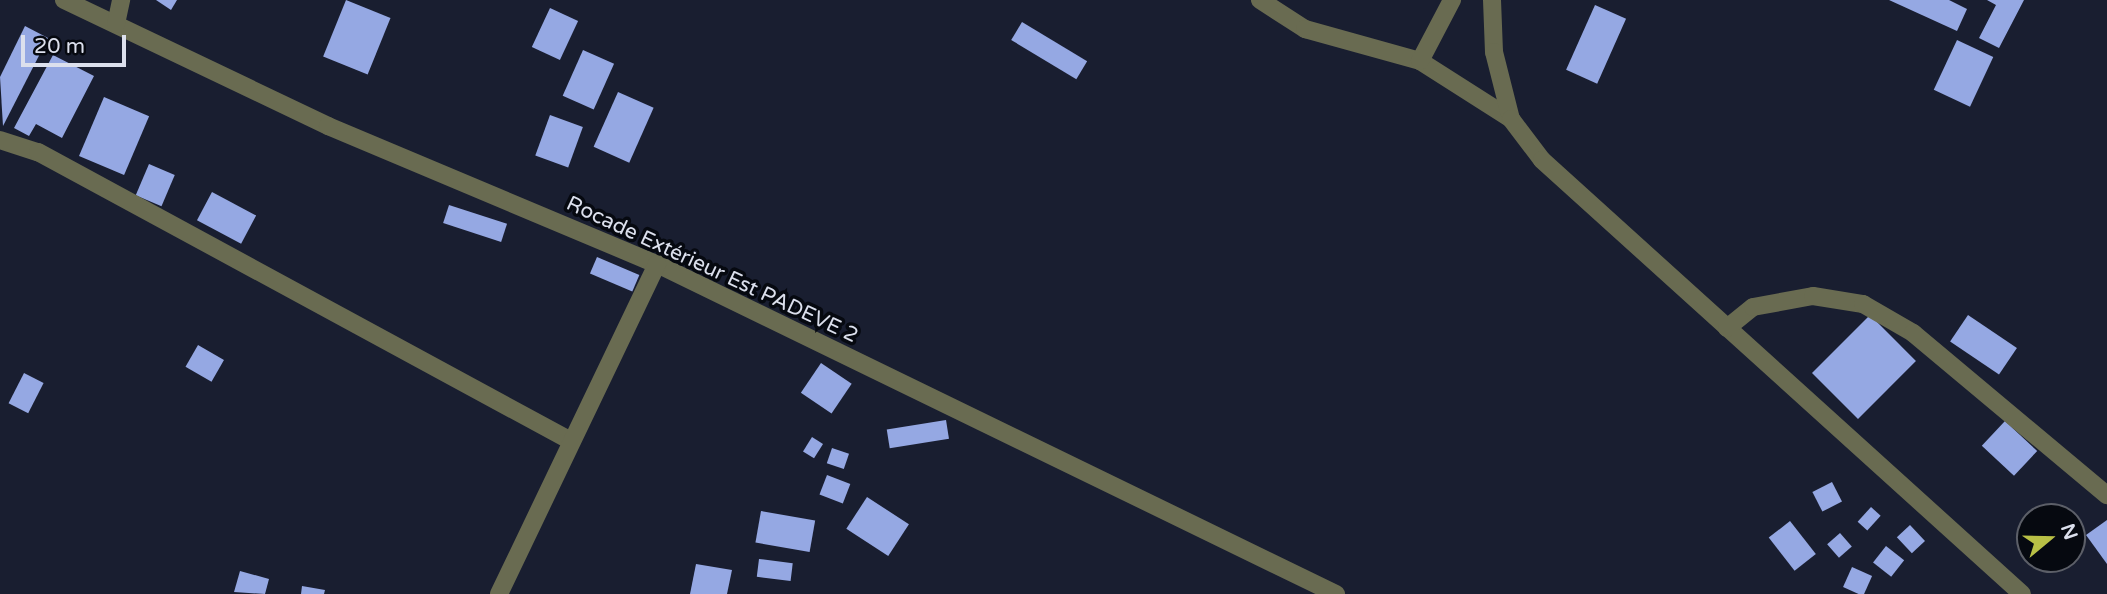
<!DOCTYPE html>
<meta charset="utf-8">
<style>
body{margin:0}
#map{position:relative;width:2107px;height:594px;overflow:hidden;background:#191e30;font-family:"Varela Round",sans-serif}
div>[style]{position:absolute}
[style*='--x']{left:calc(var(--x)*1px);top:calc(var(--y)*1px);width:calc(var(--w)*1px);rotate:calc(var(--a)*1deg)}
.building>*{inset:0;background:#95a8e3;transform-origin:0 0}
.minor>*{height:18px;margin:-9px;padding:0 9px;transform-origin:9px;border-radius:9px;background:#696b51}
span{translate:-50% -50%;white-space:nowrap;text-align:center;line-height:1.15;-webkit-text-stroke:7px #060910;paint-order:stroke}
.street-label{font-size:21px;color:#dce0ed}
.north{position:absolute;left:2016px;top:503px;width:70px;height:70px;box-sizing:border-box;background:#060910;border:2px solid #5c5f68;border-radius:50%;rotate:71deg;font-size:19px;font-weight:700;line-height:28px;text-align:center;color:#dce0ed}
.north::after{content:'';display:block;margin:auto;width:24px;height:32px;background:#b9c046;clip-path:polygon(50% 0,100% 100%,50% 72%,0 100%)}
.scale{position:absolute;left:21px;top:35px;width:105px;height:32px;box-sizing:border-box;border:4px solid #dce0ed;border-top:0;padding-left:9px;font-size:21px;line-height:24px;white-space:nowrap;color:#dce0ed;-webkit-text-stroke:5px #060910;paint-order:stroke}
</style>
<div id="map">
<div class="building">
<div style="clip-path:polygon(156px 0,177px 0,171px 10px)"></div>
<div style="left:346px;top:0;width:48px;height:61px;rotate:22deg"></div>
<div style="clip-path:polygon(1889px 0,1949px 0,1967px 9px,1957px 31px)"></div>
<div style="clip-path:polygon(1987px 0,2024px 0,1999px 48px,1979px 38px,1996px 5px)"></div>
<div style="left:1595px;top:5px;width:34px;height:71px;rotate:24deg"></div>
<div style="left:550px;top:8px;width:31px;height:43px;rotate:25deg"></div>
<div style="left:1022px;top:22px;width:76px;height:21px;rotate:31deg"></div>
<div style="clip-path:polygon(25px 26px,48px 38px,3px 126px,0 77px)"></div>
<div style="left:1957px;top:40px;width:40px;height:55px;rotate:25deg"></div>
<div style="left:583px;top:50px;width:34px;height:50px;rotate:24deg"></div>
<div style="clip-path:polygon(53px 55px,94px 76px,62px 138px,36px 124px,29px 136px,14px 128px)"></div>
<div style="left:618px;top:92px;width:39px;height:60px;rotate:24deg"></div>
<div style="left:104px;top:97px;width:49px;height:64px;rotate:23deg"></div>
<div style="left:550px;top:115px;width:35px;height:43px;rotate:20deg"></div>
<div style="left:149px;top:164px;width:28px;height:34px;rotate:23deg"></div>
<div style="left:212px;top:192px;width:50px;height:32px;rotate:28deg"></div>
<div style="left:449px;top:205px;width:61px;height:19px;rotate:18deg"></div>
<div style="left:597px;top:257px;width:46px;height:18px;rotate:23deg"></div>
<div style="left:1870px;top:315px;width:65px;height:82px;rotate:45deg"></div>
<div style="left:1968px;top:315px;width:59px;height:32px;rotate:34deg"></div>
<div style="left:198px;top:345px;width:30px;height:25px;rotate:30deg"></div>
<div style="left:821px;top:363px;width:37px;height:36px;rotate:34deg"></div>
<div style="left:24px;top:373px;width:22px;height:34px;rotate:27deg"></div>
<div style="left:946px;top:420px;width:19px;height:60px;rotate:81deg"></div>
<div style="left:2005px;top:421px;width:44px;height:34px;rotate:43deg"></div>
<div style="left:812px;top:437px;width:13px;height:17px;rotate:32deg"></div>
<div style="left:832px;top:448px;width:18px;height:16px;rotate:19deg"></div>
<div style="left:827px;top:475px;width:25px;height:21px;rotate:21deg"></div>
<div style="left:1832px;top:482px;width:22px;height:22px;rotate:63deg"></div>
<div style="left:867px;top:497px;width:50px;height:38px;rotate:33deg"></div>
<div style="left:1871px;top:507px;width:13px;height:20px;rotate:42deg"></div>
<div style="left:761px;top:511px;width:55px;height:32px;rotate:10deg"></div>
<div style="clip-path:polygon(2107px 520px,2107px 564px,2086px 535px)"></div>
<div style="left:1790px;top:521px;width:42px;height:27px;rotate:52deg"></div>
<div style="left:1910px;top:525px;width:22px;height:18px;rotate:47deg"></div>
<div style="left:1840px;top:533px;width:18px;height:17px;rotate:49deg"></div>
<div style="left:1886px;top:546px;width:23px;height:21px;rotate:38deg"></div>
<div style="left:759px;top:559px;width:34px;height:18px;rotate:7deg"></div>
<div style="clip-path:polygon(696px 564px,732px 570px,727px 594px,690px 594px)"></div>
<div style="left:1852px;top:567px;width:22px;height:22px;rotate:24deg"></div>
<div style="clip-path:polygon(240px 571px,269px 579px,265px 594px,234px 592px)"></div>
<div style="clip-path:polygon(302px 586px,325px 590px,324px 594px,301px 594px)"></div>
</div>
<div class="minor">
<div style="--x:64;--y:0;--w:293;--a:25.5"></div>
<div style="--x:328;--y:126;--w:357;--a:22.8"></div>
<div style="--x:657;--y:264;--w:755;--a:25.92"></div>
<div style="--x:1260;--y:0;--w:54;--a:32.8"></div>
<div style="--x:1305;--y:29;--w:119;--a:15.5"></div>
<div style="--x:1420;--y:61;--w:108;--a:32.5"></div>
<div style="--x:1492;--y:0;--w:52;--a:87.8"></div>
<div style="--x:1494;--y:52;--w:69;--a:75.8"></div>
<div style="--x:1511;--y:119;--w:51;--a:52.9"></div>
<div style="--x:1542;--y:160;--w:647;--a:42.12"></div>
<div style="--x:116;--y:24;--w:25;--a:-78"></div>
<div style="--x:1420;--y:61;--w:69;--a:-62.3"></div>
<div style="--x:0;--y:140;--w:40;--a:18"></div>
<div style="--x:38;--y:152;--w:604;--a:28.47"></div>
<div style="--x:1727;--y:328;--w:33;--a:-39"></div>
<div style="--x:1753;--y:307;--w:61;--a:-10.4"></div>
<div style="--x:1813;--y:296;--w:51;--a:9.1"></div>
<div style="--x:1863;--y:304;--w:58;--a:30.1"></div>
<div style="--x:1913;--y:333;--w:253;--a:39.9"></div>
<div style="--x:499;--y:594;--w:366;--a:-64.4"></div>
</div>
<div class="street-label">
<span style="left:712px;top:270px;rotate:25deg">Rocade Extérieur Est PADEVE 2</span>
</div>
<div class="north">N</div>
<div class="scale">20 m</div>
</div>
